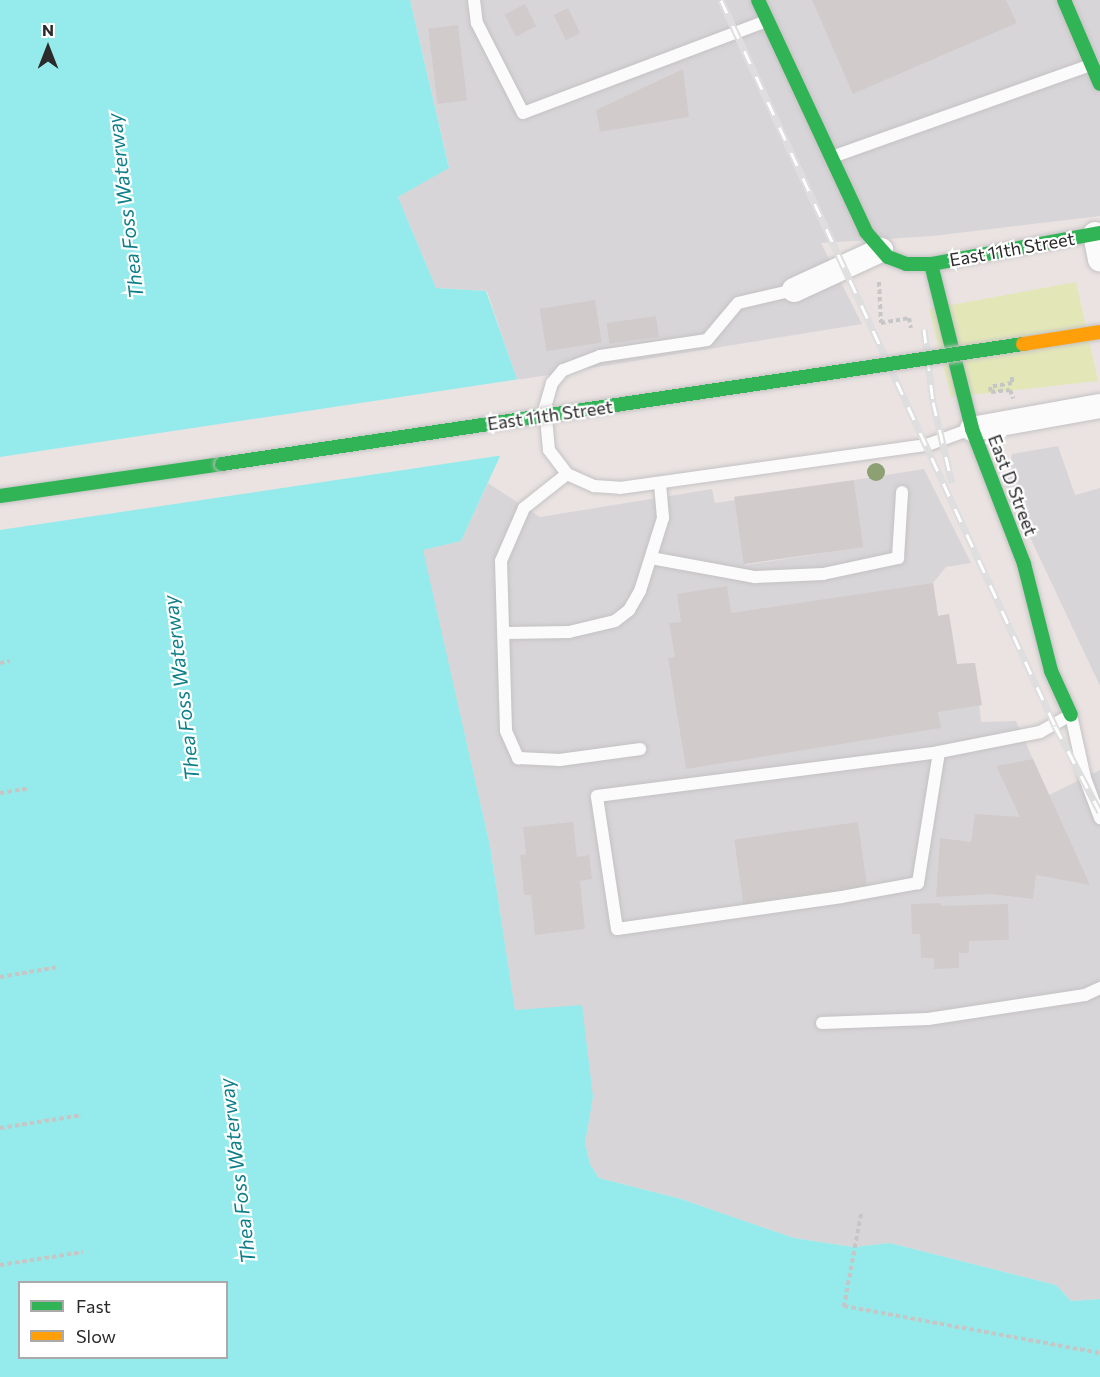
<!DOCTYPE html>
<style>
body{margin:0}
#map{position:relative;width:1100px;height:1377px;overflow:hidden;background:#eae3e2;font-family:Commissioner,sans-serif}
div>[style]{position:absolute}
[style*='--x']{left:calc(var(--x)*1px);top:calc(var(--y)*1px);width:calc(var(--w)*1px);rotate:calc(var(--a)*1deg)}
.industrial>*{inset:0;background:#d8d5d9}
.pitch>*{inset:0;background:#e3e7b8}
.water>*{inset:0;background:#95ebeb}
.pier>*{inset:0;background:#eae3e2}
.building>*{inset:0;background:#d1cccb;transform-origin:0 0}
.path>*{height:4px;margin-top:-2px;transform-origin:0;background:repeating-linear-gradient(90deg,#c6c6c6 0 4.5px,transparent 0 7.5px)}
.roads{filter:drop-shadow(0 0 2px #c4c2c3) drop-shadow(0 0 2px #c4c2c3)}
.lane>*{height:12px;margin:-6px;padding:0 6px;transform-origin:6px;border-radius:6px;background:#fcfbfb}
.street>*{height:24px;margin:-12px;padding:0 12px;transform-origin:12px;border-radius:12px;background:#fcfbfb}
.fast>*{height:14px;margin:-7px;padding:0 7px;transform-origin:7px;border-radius:7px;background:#30b455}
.rail>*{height:7px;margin-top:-3.5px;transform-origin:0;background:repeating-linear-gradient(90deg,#fff 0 14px,#dededf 0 28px);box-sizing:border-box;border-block:2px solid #dededf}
.bridges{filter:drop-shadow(0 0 2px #c4c2c3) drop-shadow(0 0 2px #c4c2c3)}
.fast-bridge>*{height:14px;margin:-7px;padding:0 7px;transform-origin:7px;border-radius:7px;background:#30b455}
.slow-bridge>*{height:14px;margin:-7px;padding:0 7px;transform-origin:7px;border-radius:7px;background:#ff9f0a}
.trees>*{width:18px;height:18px;margin:-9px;border-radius:50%;background:#8ca074}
span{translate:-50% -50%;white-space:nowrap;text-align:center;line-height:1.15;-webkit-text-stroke:4.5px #fff;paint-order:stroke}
.street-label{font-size:18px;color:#2b2b2b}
.water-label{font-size:20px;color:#0e7f89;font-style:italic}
.legend{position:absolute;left:18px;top:1281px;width:210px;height:78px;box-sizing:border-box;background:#fff;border:2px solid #aaa;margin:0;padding:8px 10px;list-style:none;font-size:18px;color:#2b2b2b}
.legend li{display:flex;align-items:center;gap:12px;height:30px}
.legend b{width:30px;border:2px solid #aaa}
.north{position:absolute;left:18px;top:18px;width:60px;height:60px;-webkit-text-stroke:4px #fff;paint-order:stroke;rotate:0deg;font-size:16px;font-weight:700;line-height:24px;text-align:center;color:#2b2b2b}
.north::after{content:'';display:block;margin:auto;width:21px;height:27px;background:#2b2b2b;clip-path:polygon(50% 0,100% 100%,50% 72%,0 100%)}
</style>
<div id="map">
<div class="industrial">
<div style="clip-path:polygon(410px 0,1100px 0,1100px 216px,933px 236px,821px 243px,862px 324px,517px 380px,487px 291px,436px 288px,398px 197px,449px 167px)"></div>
<div style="clip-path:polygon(1058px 446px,1075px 495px,1100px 488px,1100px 686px,1005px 484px,1012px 454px)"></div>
<div style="clip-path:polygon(924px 469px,971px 563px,946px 567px,933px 583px,938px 616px,949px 614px,957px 664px,975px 663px,981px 722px,1016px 721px,1049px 795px,1100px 770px,1100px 1299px,1071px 1301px,1056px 1285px,890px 1243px,853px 1247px,794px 1238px,681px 1199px,599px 1178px,590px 1164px,585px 1143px,593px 1097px,515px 1011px,490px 846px,422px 550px,461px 541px,488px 483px,540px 517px,712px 489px,715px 503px,735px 500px,745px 565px,863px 547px,854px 480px)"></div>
</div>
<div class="pitch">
<div style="clip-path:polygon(1076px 282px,1098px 381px,951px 397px,929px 309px)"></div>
</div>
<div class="water">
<div style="clip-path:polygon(evenodd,0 0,410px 0,449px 168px,398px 197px,436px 288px,486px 291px,525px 402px,461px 541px,423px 550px,490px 846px,515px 1010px,582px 1005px,593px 1097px,585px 1143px,590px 1164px,599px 1178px,681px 1199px,794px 1238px,853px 1247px,890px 1243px,1056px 1285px,1071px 1301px,1100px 1299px,1100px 1377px,0 1377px,0 0,20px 1282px,226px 1282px,226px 1358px,20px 1358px,20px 1282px)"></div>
</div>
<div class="pier">
<div style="clip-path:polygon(520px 379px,528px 403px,504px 455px,0 530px,0 457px)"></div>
</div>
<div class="building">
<div style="clip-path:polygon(812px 0,1006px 0,1017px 23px,853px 94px)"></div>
<div style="left:525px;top:4px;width:25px;height:23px;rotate:63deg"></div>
<div style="left:568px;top:8px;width:28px;height:16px;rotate:64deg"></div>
<div style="left:458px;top:25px;width:76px;height:30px;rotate:83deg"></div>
<div style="clip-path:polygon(683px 69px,689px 117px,600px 132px,596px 110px)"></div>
<div style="left:595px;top:300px;width:43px;height:56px;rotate:81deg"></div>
<div style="left:656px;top:316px;width:21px;height:50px;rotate:82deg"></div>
<div style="left:854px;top:480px;width:68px;height:121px;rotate:82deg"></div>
<div style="clip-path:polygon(933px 583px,938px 616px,949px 614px,957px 664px,975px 663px,982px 705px,938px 712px,941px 728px,686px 769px,668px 658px,675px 657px,669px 623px,681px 622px,677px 594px,727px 586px,731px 613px)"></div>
<div style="clip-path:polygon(1033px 759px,1090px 885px,1036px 875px,1033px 899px,991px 894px,936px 897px,940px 838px,971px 842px,975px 814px,1020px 817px,996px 766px)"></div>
<div style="clip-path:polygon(573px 822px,577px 857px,589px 855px,592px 879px,580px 881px,585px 929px,535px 935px,531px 895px,524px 895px,520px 855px,526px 854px,523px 827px)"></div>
<div style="left:858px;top:822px;width:66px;height:125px;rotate:82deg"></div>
<div style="clip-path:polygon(941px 903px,941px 906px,1008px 904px,1009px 940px,969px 941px,969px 953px,959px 953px,959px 968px,934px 969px,934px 958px,921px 958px,920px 934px,912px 934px,911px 904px)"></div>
</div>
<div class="path">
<div style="--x:879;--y:282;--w:41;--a:87.2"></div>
<div style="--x:881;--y:323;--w:28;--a:-10"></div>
<div style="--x:909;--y:318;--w:10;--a:79"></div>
<div style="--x:1012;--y:377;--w:6;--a:90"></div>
<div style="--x:1012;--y:383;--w:22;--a:170"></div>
<div style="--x:990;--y:387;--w:5;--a:79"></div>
<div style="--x:991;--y:392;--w:19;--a:-6"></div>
<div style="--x:1010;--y:390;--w:9;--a:69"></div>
<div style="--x:0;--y:663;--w:10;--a:-11"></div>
<div style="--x:0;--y:793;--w:30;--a:-9"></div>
<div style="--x:0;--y:977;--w:59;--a:-9.8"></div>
<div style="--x:0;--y:1128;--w:83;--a:-9"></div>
<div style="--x:861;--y:1214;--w:94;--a:100.5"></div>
<div style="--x:844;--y:1306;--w:260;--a:10.4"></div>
<div style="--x:0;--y:1265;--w:84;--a:-8.9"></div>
</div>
<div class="roads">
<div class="lane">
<div style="--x:474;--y:0;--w:23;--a:83"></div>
<div style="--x:477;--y:23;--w:101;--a:62.9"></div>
<div style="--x:523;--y:113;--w:260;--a:-20.7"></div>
<div style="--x:832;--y:157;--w:274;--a:-19.6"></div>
<div style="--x:794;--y:290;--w:57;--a:166.9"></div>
<div style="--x:738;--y:303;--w:48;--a:130"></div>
<div style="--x:707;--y:340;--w:108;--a:171.5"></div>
<div style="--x:600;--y:356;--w:40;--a:159"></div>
<div style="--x:563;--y:370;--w:17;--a:130"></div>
<div style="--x:552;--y:383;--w:25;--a:106"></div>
<div style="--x:545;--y:407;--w:43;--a:84.7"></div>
<div style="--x:549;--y:450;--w:30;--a:53"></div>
<div style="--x:567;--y:474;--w:30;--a:24"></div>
<div style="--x:594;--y:486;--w:26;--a:4"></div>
<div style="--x:620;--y:488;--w:310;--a:-8"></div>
<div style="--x:927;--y:445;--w:47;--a:-20"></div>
<div style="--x:567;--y:474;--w:55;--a:141.7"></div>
<div style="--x:524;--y:508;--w:58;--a:113.5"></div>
<div style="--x:501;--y:561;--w:170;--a:88.3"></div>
<div style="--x:506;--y:731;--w:30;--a:66"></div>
<div style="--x:518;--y:758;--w:42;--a:2.7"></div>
<div style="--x:560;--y:760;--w:81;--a:-7.8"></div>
<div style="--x:651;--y:558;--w:106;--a:10.4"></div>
<div style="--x:755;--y:577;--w:68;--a:-2.5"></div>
<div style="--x:823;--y:574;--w:77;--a:-12"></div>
<div style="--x:898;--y:558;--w:66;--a:-86.5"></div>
<div style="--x:506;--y:633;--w:63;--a:-0.9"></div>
<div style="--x:569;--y:632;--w:47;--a:-13.4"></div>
<div style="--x:615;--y:621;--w:18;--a:-38"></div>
<div style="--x:629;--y:610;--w:22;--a:-60"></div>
<div style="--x:640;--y:591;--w:77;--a:-72.5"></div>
<div style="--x:663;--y:518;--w:35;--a:-95"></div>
<div style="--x:939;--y:752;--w:133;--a:99.1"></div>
<div style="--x:918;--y:883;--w:77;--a:169.6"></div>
<div style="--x:842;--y:897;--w:227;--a:171.9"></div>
<div style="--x:617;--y:929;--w:134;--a:-98.6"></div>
<div style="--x:597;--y:796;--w:345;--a:-7.3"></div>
<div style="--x:939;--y:752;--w:103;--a:-11.2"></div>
<div style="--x:1040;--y:732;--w:35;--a:-29"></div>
<div style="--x:1071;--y:715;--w:65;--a:77.5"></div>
<div style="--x:1085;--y:778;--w:43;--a:69.4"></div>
<div style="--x:822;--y:1023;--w:106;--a:-2.2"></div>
<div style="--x:928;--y:1019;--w:159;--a:-8.7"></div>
<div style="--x:1085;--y:995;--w:17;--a:-25"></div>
</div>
<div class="street">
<div style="--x:1095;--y:234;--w:26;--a:79"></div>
<div style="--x:794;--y:290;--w:96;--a:-24.7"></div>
<div style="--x:972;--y:429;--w:130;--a:-10.2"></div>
</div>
<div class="fast">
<div style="--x:758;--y:0;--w:256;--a:65"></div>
<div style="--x:866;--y:232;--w:33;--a:49"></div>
<div style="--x:888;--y:257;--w:19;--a:21"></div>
<div style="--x:906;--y:264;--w:25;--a:0"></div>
<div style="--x:931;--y:264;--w:172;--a:-10.4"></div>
<div style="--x:1064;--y:0;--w:91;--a:66.8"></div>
<div style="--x:931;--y:264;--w:170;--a:76"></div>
<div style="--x:972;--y:429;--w:145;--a:68.9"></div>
<div style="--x:1024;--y:564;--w:110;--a:75.8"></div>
<div style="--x:1051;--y:671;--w:48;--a:65.6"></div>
<div style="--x:0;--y:496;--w:224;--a:-8.2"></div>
</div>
</div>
<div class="rail">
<div style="--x:721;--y:0;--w:799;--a:65.29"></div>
<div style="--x:1055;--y:726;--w:97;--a:62.4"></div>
<div style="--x:924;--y:329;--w:74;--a:83"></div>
<div style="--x:933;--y:402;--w:83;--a:76.8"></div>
</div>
<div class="bridges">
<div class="fast-bridge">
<div style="--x:222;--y:464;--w:810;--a:-8.52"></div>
</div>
<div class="slow-bridge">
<div style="--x:1023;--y:344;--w:78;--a:-8.9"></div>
</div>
</div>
<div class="trees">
<div style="left:876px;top:472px"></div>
</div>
<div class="street-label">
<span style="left:1012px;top:249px;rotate:-10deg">East 11th Street</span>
<span style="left:550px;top:415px;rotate:-8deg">East 11th Street</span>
<span style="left:1013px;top:485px;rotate:69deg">East D Street</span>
</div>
<div class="water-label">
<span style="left:125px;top:206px;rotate:-97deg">Thea Foss Waterway</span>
<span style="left:181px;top:688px;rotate:-97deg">Thea Foss Waterway</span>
<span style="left:237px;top:1171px;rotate:-97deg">Thea Foss Waterway</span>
</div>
<ul class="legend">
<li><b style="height:8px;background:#30b455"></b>Fast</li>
<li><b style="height:8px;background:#ff9f0a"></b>Slow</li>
</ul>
<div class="north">N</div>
</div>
